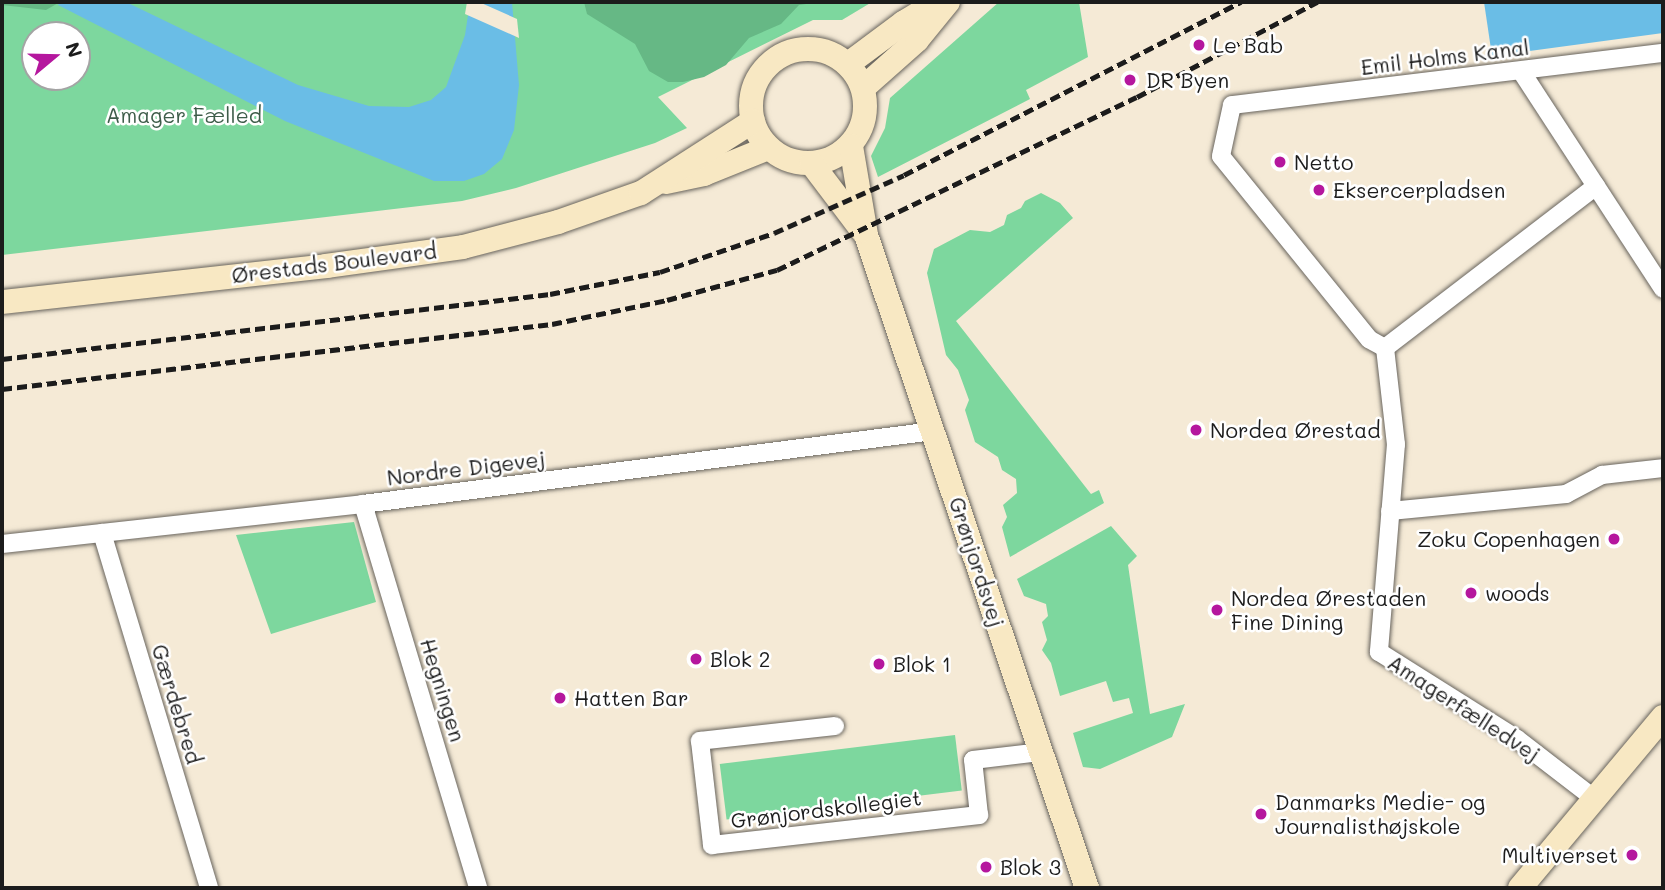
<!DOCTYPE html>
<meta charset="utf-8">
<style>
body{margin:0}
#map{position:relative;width:1665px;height:890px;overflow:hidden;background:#f5ead6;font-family:Mali,sans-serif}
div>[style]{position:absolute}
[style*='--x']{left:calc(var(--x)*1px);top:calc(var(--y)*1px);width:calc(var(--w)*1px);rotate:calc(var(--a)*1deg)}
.green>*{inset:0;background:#7dd79e;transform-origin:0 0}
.forest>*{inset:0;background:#66b885}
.water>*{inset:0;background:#6abde6}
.pier>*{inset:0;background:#f5ead6}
.roads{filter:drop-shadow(0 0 2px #68645d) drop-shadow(0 0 2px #68645d)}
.street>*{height:18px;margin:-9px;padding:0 9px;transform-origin:9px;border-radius:9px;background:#fff}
.secondary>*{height:24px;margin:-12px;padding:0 12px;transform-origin:12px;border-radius:12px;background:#f8e8c3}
.secondary>.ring{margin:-12px;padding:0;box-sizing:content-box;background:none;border:24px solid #f8e8c3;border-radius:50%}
.rail>*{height:5px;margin-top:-2.5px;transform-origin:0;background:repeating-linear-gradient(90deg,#1c1c1c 0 10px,transparent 0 15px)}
.dots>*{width:19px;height:19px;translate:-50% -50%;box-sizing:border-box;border:4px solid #fff;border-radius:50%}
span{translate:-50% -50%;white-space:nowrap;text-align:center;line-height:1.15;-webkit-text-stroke:5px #fff;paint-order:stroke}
.poi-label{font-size:21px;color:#1c1c1c}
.left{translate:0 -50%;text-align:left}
.right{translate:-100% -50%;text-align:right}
.street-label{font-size:21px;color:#1c1c1c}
.park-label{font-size:21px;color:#3e5d4a}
.frame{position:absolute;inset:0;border:4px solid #1c1c1c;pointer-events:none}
.north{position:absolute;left:21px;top:21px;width:70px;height:70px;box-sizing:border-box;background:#fff;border:2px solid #a4a4a4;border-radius:50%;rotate:71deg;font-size:19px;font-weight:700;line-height:28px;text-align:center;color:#1c1c1c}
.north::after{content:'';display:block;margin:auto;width:24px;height:32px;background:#b5179e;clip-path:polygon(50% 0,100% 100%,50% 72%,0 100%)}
</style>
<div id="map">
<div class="green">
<div style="clip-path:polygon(evenodd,2px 2px,872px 2px,842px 20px,813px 20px,658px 97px,687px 128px,655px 143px,516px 188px,462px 201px,2px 255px,2px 2px,35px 35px,77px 35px,77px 77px,35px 77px,35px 35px)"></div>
<div style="clip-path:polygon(999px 2px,1079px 2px,1088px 57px,1026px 90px,1030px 99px,878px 177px,871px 156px,885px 128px,890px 98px)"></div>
<div style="clip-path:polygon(1041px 193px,1060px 203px,1073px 218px,956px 321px,1091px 494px,1099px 490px,1104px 503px,1010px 557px,1002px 527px,1007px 517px,1003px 505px,1017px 493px,1016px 479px,1002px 470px,998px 457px,975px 442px,965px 410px,969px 400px,958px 370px,946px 355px,927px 273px,934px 249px,970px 230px,990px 232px,1004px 225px,1007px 215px,1021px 208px,1025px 201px)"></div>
<div style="clip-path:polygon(354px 522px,376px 602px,271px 634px,236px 535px)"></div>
<div style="clip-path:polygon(1111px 526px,1137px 556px,1128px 565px,1150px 714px,1185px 704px,1172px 737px,1100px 769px,1083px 767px,1073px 733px,1133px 713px,1129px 698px,1113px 702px,1106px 681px,1060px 696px,1051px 663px,1042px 650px,1047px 640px,1042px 622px,1048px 616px,1046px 604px,1024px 596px,1017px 579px)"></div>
<div style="left:955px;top:735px;width:56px;height:237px;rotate:83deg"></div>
</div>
<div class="forest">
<div style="clip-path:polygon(2px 2px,60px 2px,46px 10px,2px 5px)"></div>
<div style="clip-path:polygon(584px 2px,820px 2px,799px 5px,781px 24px,749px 38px,726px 65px,704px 77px,683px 82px,668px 82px,649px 71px,635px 44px,587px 14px)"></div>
</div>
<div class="water">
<div style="clip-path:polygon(60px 2px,126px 2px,298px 85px,369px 106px,409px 107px,431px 100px,446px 87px,465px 35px,470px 2px,512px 2px,519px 85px,514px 130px,502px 159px,484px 174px,464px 181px,434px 181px,285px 121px,58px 5px)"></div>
<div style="clip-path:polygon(1484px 2px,1663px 2px,1663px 33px,1492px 56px)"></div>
</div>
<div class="pier">
<div style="clip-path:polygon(467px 2px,479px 2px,517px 19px,519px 38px,465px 14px)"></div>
</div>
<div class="roads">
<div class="street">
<div style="--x:1521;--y:71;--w:260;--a:56.9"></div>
<div style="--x:1385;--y:348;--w:18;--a:-151"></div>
<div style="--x:1369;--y:339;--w:235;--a:-129"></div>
<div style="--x:1221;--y:156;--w:52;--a:-77.8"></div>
<div style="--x:1232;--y:105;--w:434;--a:-6.9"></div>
<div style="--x:1385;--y:348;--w:97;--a:83.5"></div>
<div style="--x:1396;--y:444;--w:209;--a:94.7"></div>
<div style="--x:1379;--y:652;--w:163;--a:32.2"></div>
<div style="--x:1517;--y:739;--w:98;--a:37.6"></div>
<div style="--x:1385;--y:348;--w:266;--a:-37.5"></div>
<div style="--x:363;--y:504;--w:401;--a:73.3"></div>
<div style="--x:1390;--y:511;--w:177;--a:-5.5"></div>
<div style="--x:1566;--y:494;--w:41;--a:-27.8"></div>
<div style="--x:1602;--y:475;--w:61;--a:-6.5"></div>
<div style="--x:102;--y:533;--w:371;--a:73.2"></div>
<div style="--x:2;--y:544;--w:363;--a:-6.3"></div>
<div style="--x:363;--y:504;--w:576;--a:-7.29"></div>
<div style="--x:835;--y:726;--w:136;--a:173.7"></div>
<div style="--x:700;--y:741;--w:105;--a:83.4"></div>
<div style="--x:712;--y:845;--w:269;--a:-6.4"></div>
<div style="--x:979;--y:815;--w:55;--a:-96.2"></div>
<div style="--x:973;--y:760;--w:67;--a:-6.8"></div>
</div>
<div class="secondary">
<div class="ring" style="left:751px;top:49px;width:90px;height:90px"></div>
<div style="--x:848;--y:64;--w:69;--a:-36.7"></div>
<div style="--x:903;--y:23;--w:41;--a:-31"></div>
<div style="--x:863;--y:88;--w:72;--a:-41.6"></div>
<div style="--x:917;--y:40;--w:49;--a:-50.8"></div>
<div style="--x:851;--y:146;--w:90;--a:80.4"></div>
<div style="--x:866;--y:235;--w:689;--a:71.3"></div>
<div style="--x:812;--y:164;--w:83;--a:52.9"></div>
<div style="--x:666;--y:182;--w:39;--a:-12"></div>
<div style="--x:704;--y:174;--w:69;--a:-22.1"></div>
<div style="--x:2;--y:302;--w:326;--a:-6.3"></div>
<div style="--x:326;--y:266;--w:138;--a:-7.9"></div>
<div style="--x:463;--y:247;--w:98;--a:-14.7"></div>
<div style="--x:558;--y:222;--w:88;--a:-19.3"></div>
<div style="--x:641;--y:193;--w:133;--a:-32.7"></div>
<div style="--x:1520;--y:888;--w:223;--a:-50.1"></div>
</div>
</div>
<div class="rail">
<div style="--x:2;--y:359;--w:552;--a:-6.76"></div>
<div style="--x:550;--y:294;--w:112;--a:-11.3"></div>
<div style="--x:660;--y:272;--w:120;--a:-18.9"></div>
<div style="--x:774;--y:233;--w:142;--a:-24"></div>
<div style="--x:904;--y:175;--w:379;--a:-27.2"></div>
<div style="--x:2;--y:389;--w:554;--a:-6.74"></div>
<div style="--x:552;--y:324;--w:117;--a:-11.8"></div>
<div style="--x:667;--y:300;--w:114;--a:-15.3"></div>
<div style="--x:777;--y:270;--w:399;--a:-25.7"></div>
<div style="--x:1137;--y:97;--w:204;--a:-27.8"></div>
</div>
<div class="dots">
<div style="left:1199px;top:45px;background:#b5179e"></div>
<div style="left:1130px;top:80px;background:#b5179e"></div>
<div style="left:1280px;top:162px;background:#b5179e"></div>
<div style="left:1319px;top:190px;background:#b5179e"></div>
<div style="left:1196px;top:430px;background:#b5179e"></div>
<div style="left:1614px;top:539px;background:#b5179e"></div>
<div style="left:1471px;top:593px;background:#b5179e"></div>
<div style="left:1217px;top:610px;background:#b5179e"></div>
<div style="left:696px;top:659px;background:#b5179e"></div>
<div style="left:879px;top:664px;background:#b5179e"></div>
<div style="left:560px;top:698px;background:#b5179e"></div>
<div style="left:1261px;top:814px;background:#b5179e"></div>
<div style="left:1632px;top:855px;background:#b5179e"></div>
<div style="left:986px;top:867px;background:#b5179e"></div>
</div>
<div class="poi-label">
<span class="left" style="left:1213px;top:45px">Le Bab</span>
<span class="left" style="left:1146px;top:80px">DR Byen</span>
<span class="left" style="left:1294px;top:162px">Netto</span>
<span class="left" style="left:1333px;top:190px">Eksercerpladsen</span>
<span class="left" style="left:1210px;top:430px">Nordea Ørestad</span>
<span class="right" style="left:1600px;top:539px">Zoku Copenhagen</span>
<span class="left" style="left:1485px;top:593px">woods</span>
<span class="left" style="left:1231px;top:610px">Nordea Ørestaden<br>Fine Dining</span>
<span class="left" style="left:710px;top:659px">Blok 2</span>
<span class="left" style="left:893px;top:664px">Blok 1</span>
<span class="left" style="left:574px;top:698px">Hatten Bar</span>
<span class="left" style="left:1275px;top:814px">Danmarks Medie- og<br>Journalisthøjskole</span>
<span class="right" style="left:1618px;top:855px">Multiverset</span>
<span class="left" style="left:1000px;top:867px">Blok 3</span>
</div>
<div class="street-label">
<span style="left:1445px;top:57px;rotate:-7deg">Emil Holms Kanal</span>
<span style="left:334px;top:263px;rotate:-7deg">Ørestads Boulevard</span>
<span style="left:466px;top:468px;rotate:-7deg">Nordre Digevej</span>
<span style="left:977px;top:562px;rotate:72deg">Grønjordsvej</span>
<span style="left:443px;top:690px;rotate:73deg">Hegningen</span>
<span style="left:177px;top:704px;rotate:73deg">Gærdebred</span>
<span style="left:1464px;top:708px;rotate:33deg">Amagerfælledvej</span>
<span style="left:826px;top:809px;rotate:-7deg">Grønjordskollegiet</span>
</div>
<div class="park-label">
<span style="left:184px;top:115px">Amager Fælled</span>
</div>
<div class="frame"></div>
<div class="north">N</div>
</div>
